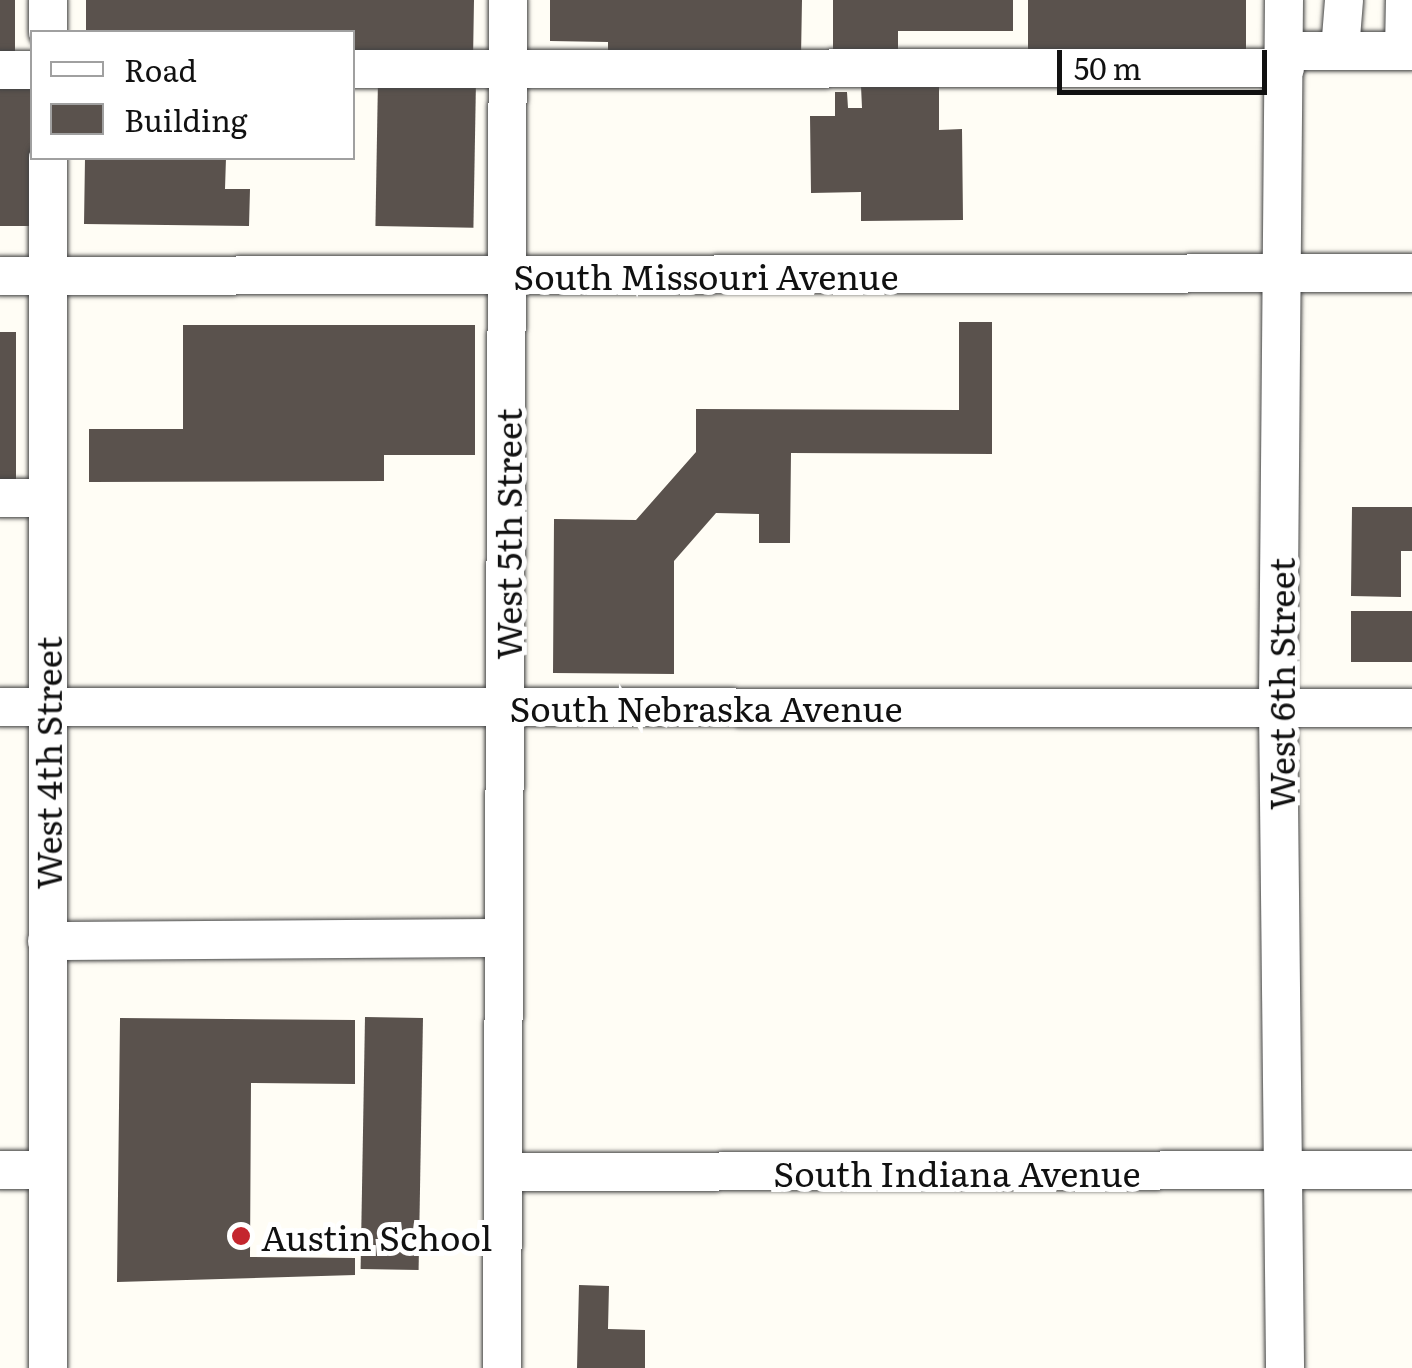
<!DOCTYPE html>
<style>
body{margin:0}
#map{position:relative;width:1412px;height:1368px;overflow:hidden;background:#fffdf5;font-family:Literata,serif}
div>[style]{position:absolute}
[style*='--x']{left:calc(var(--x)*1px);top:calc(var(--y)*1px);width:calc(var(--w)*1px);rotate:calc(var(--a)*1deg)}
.building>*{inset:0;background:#5a524d;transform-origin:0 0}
.roads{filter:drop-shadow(0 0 2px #444) drop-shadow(0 0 2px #444)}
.minor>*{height:38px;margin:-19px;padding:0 19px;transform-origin:19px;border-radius:19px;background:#fff}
.dots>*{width:28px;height:28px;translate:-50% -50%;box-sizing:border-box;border:5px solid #fff;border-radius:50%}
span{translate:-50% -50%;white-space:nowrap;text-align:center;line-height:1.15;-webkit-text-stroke:10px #fff;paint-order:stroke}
.street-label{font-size:35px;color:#111}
.poi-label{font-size:35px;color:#111}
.left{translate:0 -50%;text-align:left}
.legend{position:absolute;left:30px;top:30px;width:325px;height:130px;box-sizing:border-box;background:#fff;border:2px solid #a0a0a0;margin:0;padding:12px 18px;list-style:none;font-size:30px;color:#111}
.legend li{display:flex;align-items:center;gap:20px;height:50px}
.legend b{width:50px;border:2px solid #a0a0a0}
.scale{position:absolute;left:1057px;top:50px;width:210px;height:45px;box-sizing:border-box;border:5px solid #111;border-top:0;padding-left:12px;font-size:30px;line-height:35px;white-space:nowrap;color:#111;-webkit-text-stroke:8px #fff;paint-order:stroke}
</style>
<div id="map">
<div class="building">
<div style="left:0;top:0;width:15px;height:59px"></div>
<div style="clip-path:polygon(86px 0,474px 0,473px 60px,352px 58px,352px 32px,86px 32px)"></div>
<div style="clip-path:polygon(550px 0,802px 0,801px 57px,608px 55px,608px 42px,550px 41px)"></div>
<div style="clip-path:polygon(833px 0,1013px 0,1013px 31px,898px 31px,898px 52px,833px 51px)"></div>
<div style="left:1028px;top:0;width:218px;height:51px"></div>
<div style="left:378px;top:79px;width:98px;height:147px;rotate:1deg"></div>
<div style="left:0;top:80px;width:30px;height:146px"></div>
<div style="clip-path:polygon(939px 85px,939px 130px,962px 129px,963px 220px,861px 221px,861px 192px,811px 193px,810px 116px,835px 116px,835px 92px,847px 92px,848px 108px,862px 108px,861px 86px)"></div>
<div style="clip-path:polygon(85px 158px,226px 158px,225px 189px,250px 189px,249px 226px,84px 224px)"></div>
<div style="clip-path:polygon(959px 322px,992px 322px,992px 454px,791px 453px,790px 543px,759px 543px,759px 514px,716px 513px,674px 561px,674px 674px,553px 673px,554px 519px,636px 520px,696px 452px,696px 409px,959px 410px)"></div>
<div style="clip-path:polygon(183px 325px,475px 325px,475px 455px,384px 455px,384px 481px,89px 482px,89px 429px,183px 429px)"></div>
<div style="left:0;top:332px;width:16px;height:147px"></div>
<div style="clip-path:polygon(1352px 507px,1412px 507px,1412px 551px,1401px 551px,1401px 597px,1351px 596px)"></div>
<div style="left:1351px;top:611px;width:61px;height:51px"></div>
<div style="left:365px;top:1017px;width:58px;height:252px;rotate:1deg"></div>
<div style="clip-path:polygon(120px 1018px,355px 1020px,355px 1084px,251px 1083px,250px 1257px,355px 1258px,355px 1275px,117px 1282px)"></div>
<div style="clip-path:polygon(579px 1285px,609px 1286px,608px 1329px,645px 1330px,645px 1368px,577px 1368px)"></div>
</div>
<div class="roads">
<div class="minor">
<div style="--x:48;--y:0;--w:32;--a:90"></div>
<div style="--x:1284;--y:0;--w:706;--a:90.49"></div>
<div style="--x:1278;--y:706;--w:662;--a:89.39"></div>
<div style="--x:1340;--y:50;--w:50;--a:-85.4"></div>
<div style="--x:1285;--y:51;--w:127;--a:0"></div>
<div style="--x:1404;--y:51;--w:51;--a:-88.9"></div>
<div style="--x:352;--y:69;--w:933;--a:-0.06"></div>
<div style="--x:0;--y:70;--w:32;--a:0"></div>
<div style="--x:0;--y:276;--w:1412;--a:-0.12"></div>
<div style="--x:0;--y:498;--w:48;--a:0"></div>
<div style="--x:0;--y:707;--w:1412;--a:0.04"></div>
<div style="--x:47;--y:941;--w:457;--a:-0.4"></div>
<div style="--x:0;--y:1170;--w:46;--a:0"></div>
<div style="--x:503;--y:1172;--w:909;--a:-0.13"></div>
<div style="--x:48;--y:1368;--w:1210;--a:-90"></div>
<div style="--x:502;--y:1368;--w:1368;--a:-89.75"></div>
</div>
</div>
<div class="dots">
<div style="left:241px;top:1236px;background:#c4262e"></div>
</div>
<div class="street-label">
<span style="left:706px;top:275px">South Missouri Avenue</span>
<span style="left:507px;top:534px;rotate:-90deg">West 5th Street</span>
<span style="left:1280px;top:684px;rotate:-90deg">West 6th Street</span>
<span style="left:706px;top:707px">South Nebraska Avenue</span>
<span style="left:47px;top:763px;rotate:-90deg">West 4th Street</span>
<span style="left:957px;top:1172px">South Indiana Avenue</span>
</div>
<div class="poi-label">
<span class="left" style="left:261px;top:1236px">Austin School</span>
</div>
<ul class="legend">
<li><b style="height:12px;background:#fff"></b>Road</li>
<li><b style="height:28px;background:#5a524d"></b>Building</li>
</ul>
<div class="scale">50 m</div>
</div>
